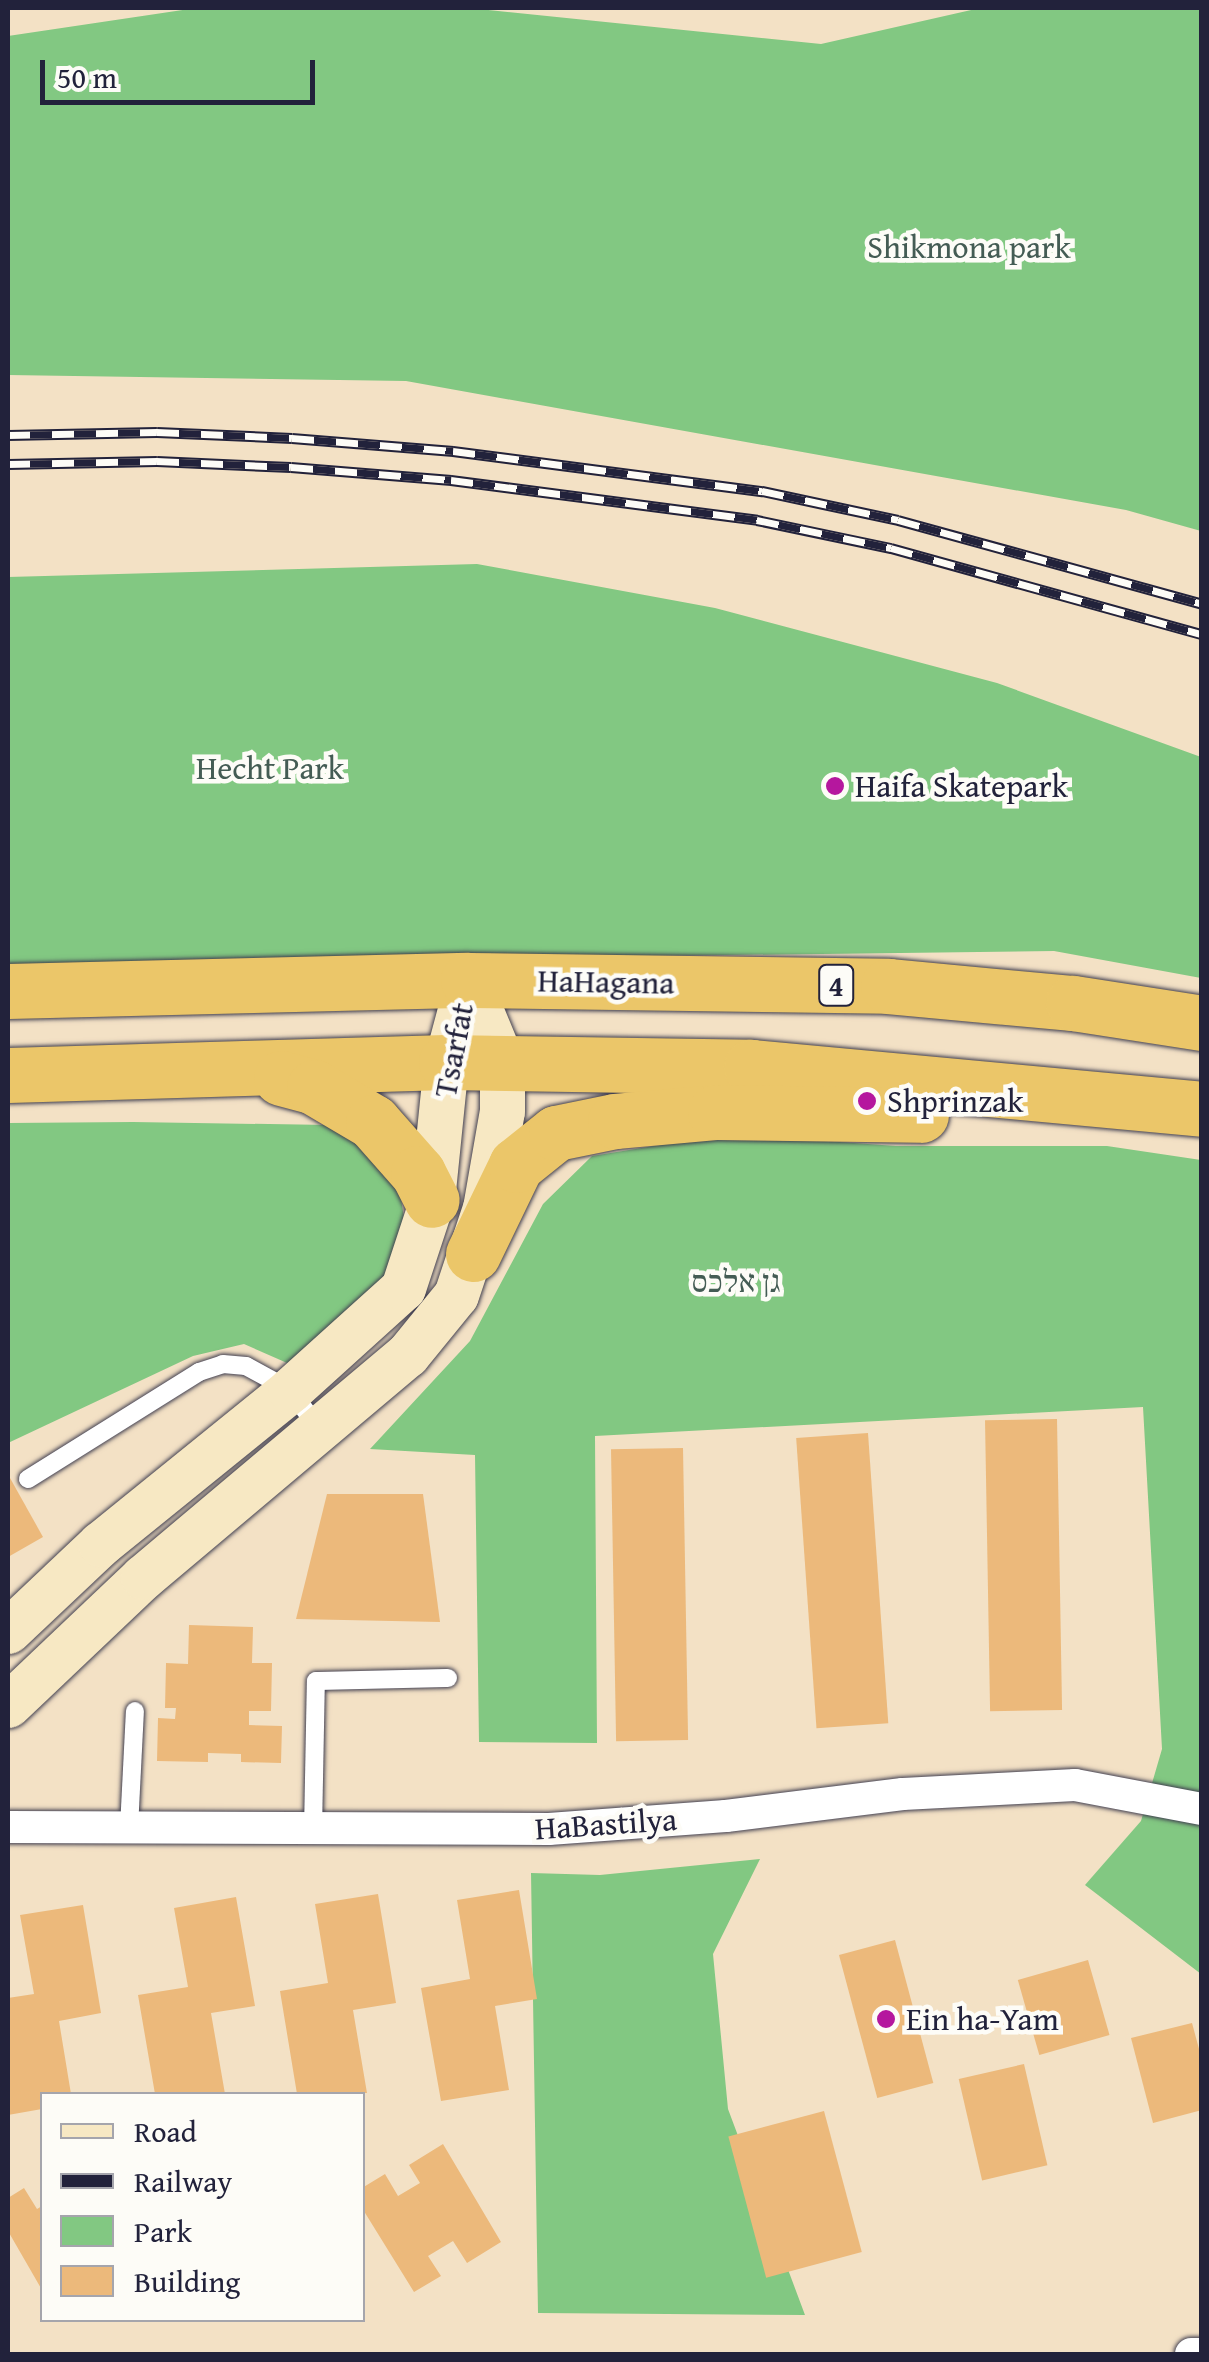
<!DOCTYPE html>
<meta charset="utf-8">
<style>
body{margin:0}
#map{position:relative;width:1209px;height:2362px;overflow:hidden;background:#f3e1c5;font-family:"Gentium Book Plus","Frank Ruhl Libre",serif}
div>[style]{position:absolute}
[style*='--x']{left:calc(var(--x)*1px);top:calc(var(--y)*1px);width:calc(var(--w)*1px);rotate:calc(var(--a)*1deg)}
.green>*{inset:0;background:#82c882}
.building>*{inset:0;background:#ecb97b;transform-origin:0 0}
.roads{filter:drop-shadow(0 0 2px #413f50) drop-shadow(0 0 2px #413f50)}
.lane>*{height:18px;margin:-9px;padding:0 9px;transform-origin:9px;border-radius:9px;background:#fff}
.street>*{height:32px;margin:-16px;padding:0 16px;transform-origin:16px;border-radius:16px;background:#fff}
.secondary>*{height:45px;margin:-22.5px;padding:0 22.5px;transform-origin:22.5px;border-radius:22.5px;background:#f7e8c3}
.highway>*{height:55px;margin:-27.5px;padding:0 27.5px;transform-origin:27.5px;border-radius:27.5px;background:#ebc669}
.rail>*{height:11px;margin-top:-5.5px;transform-origin:0;background:repeating-linear-gradient(90deg,#fdfcf7 0 22px,#22223b 0 44px);box-sizing:border-box;border-block:2px solid #22223b}
.dots>*{width:28px;height:28px;translate:-50% -50%;box-sizing:border-box;border:5px solid #fdfcf7;border-radius:50%}
span{translate:-50% -50%;white-space:nowrap;text-align:center;line-height:1.15;-webkit-text-stroke:9px #fdfcf7;paint-order:stroke}
.shield-label span{padding:2px 8px;background:#fdfcf7;border:2px solid;border-radius:8px;-webkit-text-stroke-width:0}
.shield-label{font-size:30px;color:#22223b;font-weight:700}
.park-label{font-size:32px;color:#445c54}
.poi-label{font-size:32px;color:#22223b}
.left{translate:0 -50%;text-align:left}
.street-label{font-size:32px;color:#22223b}
.frame{position:absolute;inset:0;border:10px solid #22223b;pointer-events:none}
.legend{position:absolute;left:40px;top:2092px;width:325px;height:230px;box-sizing:border-box;background:#fdfcf7;border:2px solid #a5a5ac;margin:0;padding:12px 18px;list-style:none;font-size:30px;color:#22223b}
.legend li{display:flex;align-items:center;gap:20px;height:50px}
.legend b{width:50px;border:2px solid #a5a5ac}
.scale{position:absolute;left:40px;top:60px;width:275px;height:45px;box-sizing:border-box;border:5px solid #22223b;border-top:0;padding-left:12px;font-size:30px;line-height:35px;white-space:nowrap;color:#22223b;-webkit-text-stroke:8px #fdfcf7;paint-order:stroke}
</style>
<div id="map">
<div class="green">
<div style="clip-path:polygon(196px 8px,469px 8px,821px 44px,980px 8px,1201px 8px,1201px 531px,1126px 510px,406px 381px,8px 375px,8px 36px)"></div>
<div style="clip-path:polygon(477px 564px,715px 608px,997px 683px,1201px 757px,1201px 978px,1054px 951px,491px 958px,8px 974px,8px 577px)"></div>
<div style="clip-path:polygon(133px 1122px,329px 1125px,380px 1153px,400px 1193px,408px 1242px,394px 1279px,294px 1366px,244px 1344px,193px 1356px,8px 1443px,8px 1123px)"></div>
<div style="clip-path:polygon(728px 1134px,896px 1146px,1107px 1146px,1201px 1160px,1201px 1974px,1085px 1885px,1141px 1821px,1162px 1749px,1143px 1407px,595px 1436px,597px 1743px,479px 1742px,475px 1455px,370px 1449px,470px 1341px,543px 1204px,592px 1156px)"></div>
<div style="clip-path:polygon(760px 1859px,713px 1954px,728px 2109px,805px 2315px,538px 2313px,531px 1873px,600px 1875px)"></div>
</div>
<div class="building">
<div style="left:1057px;top:1419px;width:291px;height:72px;rotate:89deg"></div>
<div style="left:868px;top:1433px;width:291px;height:72px;rotate:86deg"></div>
<div style="left:683px;top:1448px;width:292px;height:72px;rotate:89deg"></div>
<div style="clip-path:polygon(10px 1478px,43px 1537px,8px 1557px,8px 1480px)"></div>
<div style="clip-path:polygon(327px 1494px,423px 1494px,440px 1622px,296px 1619px)"></div>
<div style="clip-path:polygon(189px 1625px,253px 1627px,252px 1663px,272px 1663px,271px 1711px,249px 1711px,249px 1725px,282px 1726px,281px 1763px,241px 1762px,241px 1754px,208px 1753px,208px 1762px,157px 1761px,158px 1718px,175px 1719px,176px 1708px,165px 1708px,166px 1663px,188px 1664px)"></div>
<div style="clip-path:polygon(519px 1890px,537px 1999px,495px 2006px,509px 2090px,441px 2101px,421px 1988px,470px 1979px,457px 1900px)"></div>
<div style="clip-path:polygon(378px 1894px,396px 2003px,353px 2010px,367px 2093px,297px 2094px,280px 1991px,328px 1983px,315px 1904px)"></div>
<div style="clip-path:polygon(236px 1897px,255px 2006px,211px 2013px,225px 2094px,155px 2094px,138px 1995px,188px 1987px,174px 1908px)"></div>
<div style="clip-path:polygon(83px 1905px,101px 2013px,59px 2021px,71px 2094px,42px 2094px,42px 2109px,8px 2115px,8px 1998px,34px 1994px,20px 1915px)"></div>
<div style="left:895px;top:1940px;width:148px;height:58px;rotate:75deg"></div>
<div style="left:1088px;top:1960px;width:78px;height:73px;rotate:74deg"></div>
<div style="clip-path:polygon(1192px 2023px,1202px 2060px,1202px 2110px,1153px 2123px,1131px 2038px)"></div>
<div style="left:1024px;top:2064px;width:104px;height:67px;rotate:77deg"></div>
<div style="left:824px;top:2111px;width:146px;height:99px;rotate:75deg"></div>
<div style="clip-path:polygon(443px 2144px,501px 2242px,467px 2263px,453px 2241px,428px 2256px,441px 2276px,414px 2292px,362px 2208px,362px 2188px,385px 2174px,398px 2196px,420px 2183px,409px 2165px)"></div>
<div style="clip-path:polygon(24px 2188px,37px 2209px,42px 2206px,42px 2290px,8px 2231px,8px 2198px)"></div>
</div>
<div class="roads">
<div class="lane">
<div style="--x:28;--y:1479;--w:202;--a:-32"></div>
<div style="--x:199;--y:1372;--w:25;--a:-18"></div>
<div style="--x:223;--y:1364;--w:23;--a:5"></div>
<div style="--x:246;--y:1366;--w:50;--a:28.6"></div>
<div style="--x:290;--y:1390;--w:50;--a:53.1"></div>
<div style="--x:129;--y:1828;--w:117;--a:-87.1"></div>
<div style="--x:313;--y:1831;--w:150;--a:-88.9"></div>
<div style="--x:316;--y:1681;--w:132;--a:-1.3"></div>
</div>
<div class="street">
<div style="--x:8;--y:1827;--w:541;--a:0.21"></div>
<div style="--x:549;--y:1829;--w:177;--a:-4.2"></div>
<div style="--x:726;--y:1816;--w:178;--a:-7.1"></div>
<div style="--x:903;--y:1794;--w:172;--a:-3"></div>
<div style="--x:1075;--y:1785;--w:129;--a:10.7"></div>
<div style="--x:1191;--y:2354;--w:11;--a:0"></div>
</div>
<div class="secondary">
<div style="--x:8;--y:1631;--w:127;--a:-43.4"></div>
<div style="--x:100;--y:1544;--w:245;--a:-39"></div>
<div style="--x:290;--y:1390;--w:152;--a:-42.1"></div>
<div style="--x:403;--y:1288;--w:93;--a:-71.8"></div>
<div style="--x:432;--y:1200;--w:139;--a:-84.2"></div>
<div style="--x:446;--y:1062;--w:85;--a:-75"></div>
<div style="--x:8;--y:1705;--w:186;--a:-43.5"></div>
<div style="--x:143;--y:1577;--w:345;--a:-40.1"></div>
<div style="--x:407;--y:1355;--w:77;--a:-50.8"></div>
<div style="--x:456;--y:1295;--w:92;--a:-71.6"></div>
<div style="--x:485;--y:1208;--w:98;--a:-80.1"></div>
<div style="--x:502;--y:1111;--w:49;--a:-90"></div>
<div style="--x:502;--y:1062;--w:89;--a:-112.5"></div>
</div>
<div class="highway">
<div style="--x:8;--y:991;--w:460;--a:-1.4"></div>
<div style="--x:468;--y:980;--w:420;--a:0.8"></div>
<div style="--x:888;--y:986;--w:186;--a:5.3"></div>
<div style="--x:1073;--y:1003;--w:131;--a:8.8"></div>
<div style="--x:8;--y:1075;--w:438;--a:-1.7"></div>
<div style="--x:446;--y:1062;--w:305;--a:0.9"></div>
<div style="--x:751;--y:1067;--w:453;--a:5.3"></div>
<div style="--x:281;--y:1078;--w:34;--a:15"></div>
<div style="--x:314;--y:1087;--w:69;--a:30.7"></div>
<div style="--x:373;--y:1122;--w:68;--a:48.6"></div>
<div style="--x:418;--y:1173;--w:30;--a:63"></div>
<div style="--x:473;--y:1254;--w:99;--a:-64.2"></div>
<div style="--x:516;--y:1165;--w:51;--a:-38.7"></div>
<div style="--x:556;--y:1133;--w:60;--a:-11.5"></div>
<div style="--x:615;--y:1121;--w:100;--a:-5.1"></div>
<div style="--x:715;--y:1112;--w:206;--a:0.8"></div>
</div>
</div>
<div class="rail">
<div style="--x:8;--y:435;--w:149;--a:-1.2"></div>
<div style="--x:157;--y:432;--w:135;--a:2.5"></div>
<div style="--x:292;--y:438;--w:162;--a:4.6"></div>
<div style="--x:453;--y:451;--w:312;--a:7.4"></div>
<div style="--x:762;--y:491;--w:139;--a:12"></div>
<div style="--x:898;--y:520;--w:315;--a:15.4"></div>
<div style="--x:8;--y:464;--w:149;--a:-1.2"></div>
<div style="--x:157;--y:461;--w:134;--a:2.6"></div>
<div style="--x:291;--y:467;--w:161;--a:4.6"></div>
<div style="--x:451;--y:480;--w:309;--a:7.4"></div>
<div style="--x:757;--y:520;--w:137;--a:11.8"></div>
<div style="--x:891;--y:548;--w:323;--a:15.5"></div>
</div>
<div class="dots">
<div style="left:835px;top:786px;background:#b5179e"></div>
<div style="left:867px;top:1101px;background:#b5179e"></div>
<div style="left:886px;top:2019px;background:#b5179e"></div>
</div>
<div class="shield-label">
<span style="left:836px;top:985px">4</span>
</div>
<div class="park-label">
<span style="left:969px;top:247px">Shikmona park</span>
<span style="left:270px;top:768px">Hecht Park</span>
<span style="left:736px;top:1281px">גן אלכס</span>
</div>
<div class="poi-label">
<span class="left" style="left:855px;top:786px">Haifa Skatepark</span>
<span class="left" style="left:887px;top:1101px">Shprinzak</span>
<span class="left" style="left:906px;top:2019px">Ein ha-Yam</span>
</div>
<div class="street-label">
<span style="left:606px;top:982px;rotate:1deg">HaHagana</span>
<span style="left:454px;top:1050px;rotate:-79deg">Tsarfat</span>
<span style="left:606px;top:1824px;rotate:-4deg">HaBastilya</span>
</div>
<div class="frame"></div>
<ul class="legend">
<li><b style="height:12px;background:#f7e8c3"></b>Road</li>
<li><b style="height:12px;background:#22223b"></b>Railway</li>
<li><b style="height:28px;background:#82c882"></b>Park</li>
<li><b style="height:28px;background:#ecb97b"></b>Building</li>
</ul>
<div class="scale">50 m</div>
</div>
